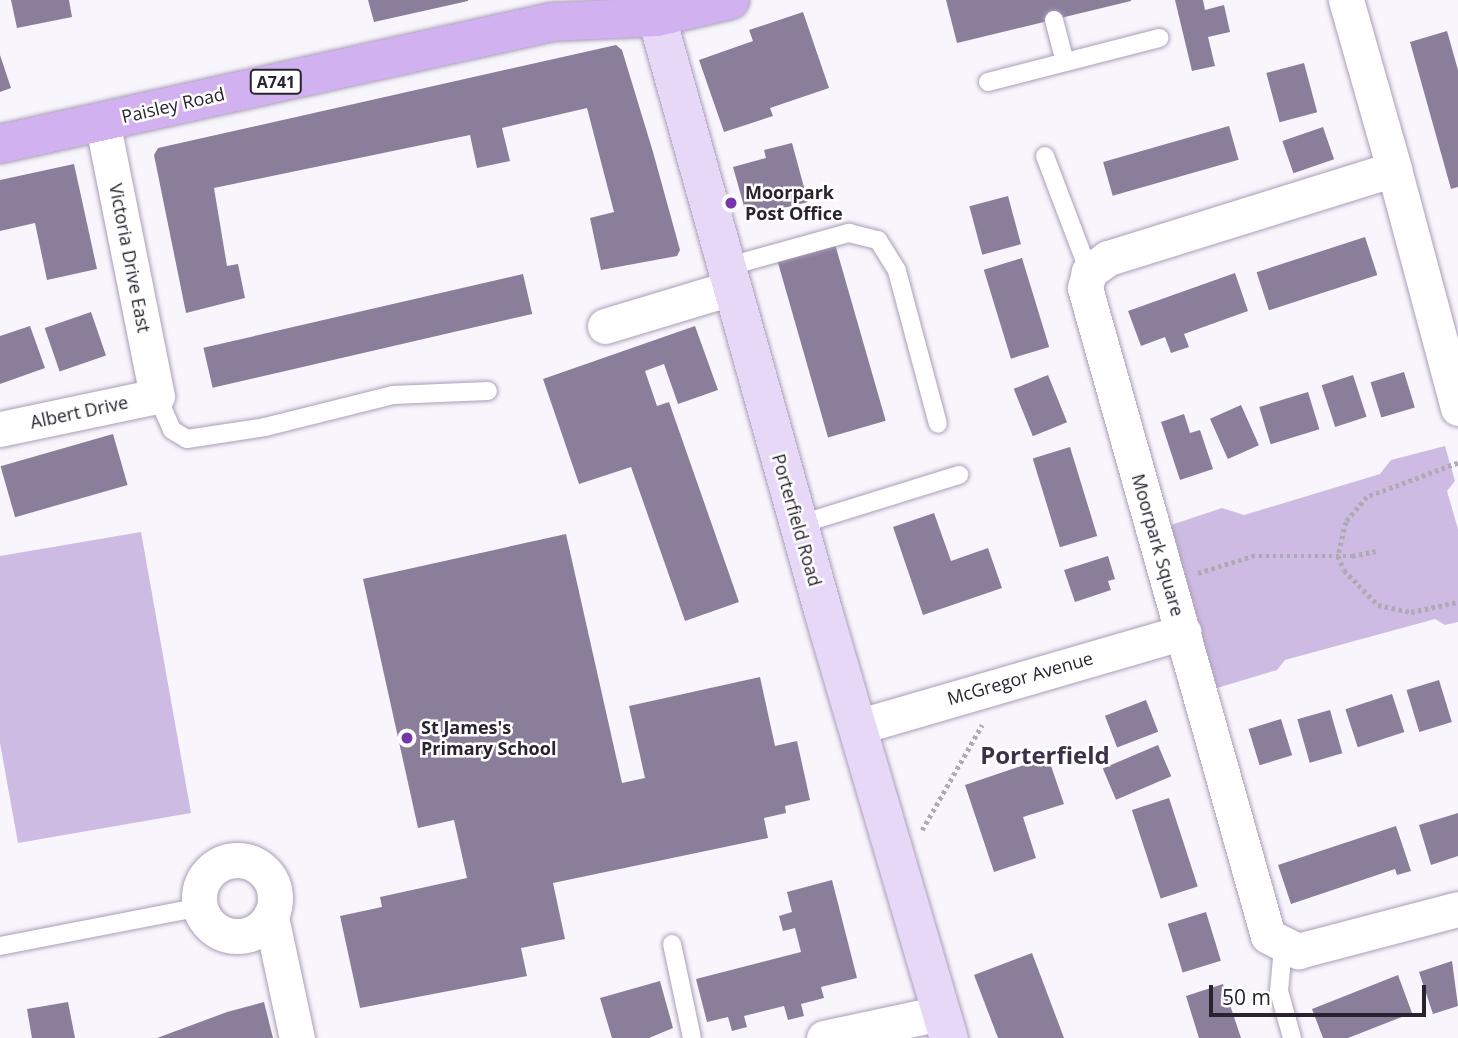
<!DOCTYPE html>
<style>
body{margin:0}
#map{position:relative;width:1458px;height:1038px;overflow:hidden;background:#f8f6fc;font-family:"Open Sans",sans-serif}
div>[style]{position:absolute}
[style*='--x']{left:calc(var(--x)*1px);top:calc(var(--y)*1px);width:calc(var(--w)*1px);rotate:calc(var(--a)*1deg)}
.green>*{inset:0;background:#cebbe3}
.building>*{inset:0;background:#8b7e9a;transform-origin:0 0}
.path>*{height:4.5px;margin-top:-2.25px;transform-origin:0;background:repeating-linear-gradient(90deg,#adaab2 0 3.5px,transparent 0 7px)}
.roads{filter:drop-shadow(0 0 2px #aa9dba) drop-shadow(0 0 2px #aa9dba)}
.lane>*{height:18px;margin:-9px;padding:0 9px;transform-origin:9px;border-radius:9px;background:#fff}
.street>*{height:35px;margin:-17.5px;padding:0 17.5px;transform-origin:17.5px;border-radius:17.5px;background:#fff}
.street>.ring{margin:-17.5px;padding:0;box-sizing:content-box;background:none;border:35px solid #fff;border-radius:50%}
.secondary>*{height:38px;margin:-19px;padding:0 19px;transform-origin:19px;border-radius:19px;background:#e8d8f8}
.primary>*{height:38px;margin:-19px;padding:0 19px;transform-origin:19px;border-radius:19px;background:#d2b1f1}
.dots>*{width:19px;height:19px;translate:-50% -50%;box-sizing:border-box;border:4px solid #fff;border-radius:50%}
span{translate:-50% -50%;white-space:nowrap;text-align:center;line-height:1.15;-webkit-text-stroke:5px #fff;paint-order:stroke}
.shield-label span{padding:2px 5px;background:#fff;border:2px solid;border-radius:5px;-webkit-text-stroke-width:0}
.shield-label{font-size:16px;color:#28232e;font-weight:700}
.street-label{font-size:18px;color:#28232e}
.poi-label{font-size:18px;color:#28232e;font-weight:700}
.left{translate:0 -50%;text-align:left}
.district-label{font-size:24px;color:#3d3149;font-weight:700}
.scale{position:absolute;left:1209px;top:985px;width:217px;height:32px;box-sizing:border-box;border:4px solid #28232e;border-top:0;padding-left:9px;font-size:21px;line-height:24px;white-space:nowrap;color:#28232e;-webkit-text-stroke:5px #fff;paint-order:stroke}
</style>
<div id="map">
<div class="green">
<div style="clip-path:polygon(1445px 446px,1455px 481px,1447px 491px,1458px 529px,1458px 622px,1445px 625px,1435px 619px,1285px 660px,1277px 670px,1217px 688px,1171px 525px,1222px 508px,1244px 515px,1380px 474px,1391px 460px)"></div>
<div style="clip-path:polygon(141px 532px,191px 813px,18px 843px,0 743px,0 556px)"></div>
</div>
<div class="building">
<div style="clip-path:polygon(11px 0,69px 0,72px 17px,17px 28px)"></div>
<div style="clip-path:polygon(368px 0,468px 0,468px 1px,374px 22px)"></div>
<div style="clip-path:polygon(946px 0,1131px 0,1131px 1px,957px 43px)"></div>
<div style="clip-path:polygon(1175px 0,1203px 0,1205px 10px,1224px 5px,1230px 32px,1208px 37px,1215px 66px,1192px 71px)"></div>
<div style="clip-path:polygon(803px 12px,829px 88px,770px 108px,773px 116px,724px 132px,699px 60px,753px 41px,749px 30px)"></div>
<div style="clip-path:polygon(1447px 31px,1458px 70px,1458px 187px,1451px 189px,1410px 42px)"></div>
<div style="clip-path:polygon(616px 45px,622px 50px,653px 152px,680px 250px,677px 256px,601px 270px,590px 218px,614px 212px,587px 108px,502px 128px,510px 161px,477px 168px,470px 135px,214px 188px,227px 266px,238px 264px,245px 298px,186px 313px,154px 155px,158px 148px)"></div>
<div style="clip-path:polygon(0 55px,11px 88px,0 92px)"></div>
<div style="left:1304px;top:63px;width:51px;height:39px;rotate:75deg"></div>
<div style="left:1229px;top:126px;width:35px;height:131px;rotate:74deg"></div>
<div style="left:1323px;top:127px;width:34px;height:43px;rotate:71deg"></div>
<div style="clip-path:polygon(792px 143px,808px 202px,747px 217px,733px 167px,766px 158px,764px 150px)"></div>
<div style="clip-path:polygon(74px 164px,97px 269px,47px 280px,35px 223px,0 231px,0 180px)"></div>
<div style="left:1008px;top:196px;width:50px;height:40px;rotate:75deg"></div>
<div style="left:1365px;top:237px;width:40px;height:114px;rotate:72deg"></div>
<div style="left:835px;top:244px;width:184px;height:60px;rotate:74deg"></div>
<div style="left:1022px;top:258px;width:93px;height:40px;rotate:73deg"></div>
<div style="clip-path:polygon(1235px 273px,1248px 311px,1184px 334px,1189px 347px,1171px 353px,1165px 337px,1141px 346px,1128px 311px)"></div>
<div style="left:523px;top:274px;width:41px;height:328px;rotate:77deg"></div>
<div style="left:91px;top:312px;width:46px;height:49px;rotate:71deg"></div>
<div style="clip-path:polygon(30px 326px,45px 368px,0 384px,0 336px)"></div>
<div style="clip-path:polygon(695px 326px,718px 390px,678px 404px,664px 364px,645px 371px,657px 406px,669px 402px,739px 602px,685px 621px,631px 467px,579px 484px,543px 379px)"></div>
<div style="left:1404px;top:372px;width:37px;height:35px;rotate:73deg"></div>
<div style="left:1048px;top:375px;width:51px;height:37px;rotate:68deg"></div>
<div style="left:1353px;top:375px;width:44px;height:33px;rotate:72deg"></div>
<div style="left:1308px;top:392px;width:39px;height:51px;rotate:73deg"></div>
<div style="left:1241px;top:405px;width:44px;height:34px;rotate:66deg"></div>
<div style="clip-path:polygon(1184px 414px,1190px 433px,1200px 430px,1213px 469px,1180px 480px,1161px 422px)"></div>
<div style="left:113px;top:434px;width:53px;height:117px;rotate:74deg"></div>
<div style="left:1070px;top:447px;width:93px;height:39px;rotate:73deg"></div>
<div style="clip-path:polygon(934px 513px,951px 561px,988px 548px,1002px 588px,923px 615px,893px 527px)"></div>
<div style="clip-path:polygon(566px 534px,622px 783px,645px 778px,629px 706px,760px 677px,775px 746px,797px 741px,810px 800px,785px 806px,786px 813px,764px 818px,768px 838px,553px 883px,565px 939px,521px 948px,527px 976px,360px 1008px,340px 916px,382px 907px,380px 897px,467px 878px,454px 820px,418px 828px,363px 579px)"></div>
<div style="clip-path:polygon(1108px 556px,1115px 579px,1108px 581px,1111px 590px,1075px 602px,1064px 570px)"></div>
<div style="left:1439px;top:680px;width:44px;height:34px;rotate:73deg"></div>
<div style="left:1392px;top:694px;width:40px;height:49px;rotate:72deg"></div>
<div style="left:1146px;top:700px;width:34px;height:44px;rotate:69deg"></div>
<div style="left:1330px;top:710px;width:45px;height:34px;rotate:74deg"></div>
<div style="left:1281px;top:719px;width:38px;height:34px;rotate:73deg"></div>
<div style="left:1158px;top:745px;width:34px;height:60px;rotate:67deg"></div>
<div style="clip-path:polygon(1048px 757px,1064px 804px,1023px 817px,1036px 858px,994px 872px,965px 785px)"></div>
<div style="left:1169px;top:798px;width:93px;height:39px;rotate:72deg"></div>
<div style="clip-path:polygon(1458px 813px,1458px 856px,1431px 865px,1419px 825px)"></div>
<div style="clip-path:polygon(1396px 826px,1411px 871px,1397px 875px,1395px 869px,1291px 904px,1278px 865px)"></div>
<div style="clip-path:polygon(832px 880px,857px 978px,821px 987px,824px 998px,801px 1004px,804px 1016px,788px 1020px,784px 1006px,744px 1016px,747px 1027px,732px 1031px,728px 1017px,707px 1022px,696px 979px,801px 952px,795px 928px,783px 931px,779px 916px,792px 912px,787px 892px)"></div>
<div style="left:1206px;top:912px;width:51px;height:40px;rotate:73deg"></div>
<div style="clip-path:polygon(1032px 953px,1064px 1038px,998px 1038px,974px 975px)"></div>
<div style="clip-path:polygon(1452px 961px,1458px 1006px,1433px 1014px,1419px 972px)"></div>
<div style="clip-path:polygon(1398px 975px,1412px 1013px,1348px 1038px,1323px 1038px,1312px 1009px)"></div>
<div style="clip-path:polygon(660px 981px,673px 1028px,649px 1038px,612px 1038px,600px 998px)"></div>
<div style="clip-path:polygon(1223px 984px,1241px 1038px,1199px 1038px,1186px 996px)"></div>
<div style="clip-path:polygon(68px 1002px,75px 1038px,32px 1038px,27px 1009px)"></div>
<div style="clip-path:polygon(264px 1002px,273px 1038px,157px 1038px,227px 1012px)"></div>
</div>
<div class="path">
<div style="--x:1458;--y:463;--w:97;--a:159.5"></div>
<div style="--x:1367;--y:497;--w:33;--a:130"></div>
<div style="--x:1346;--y:522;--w:35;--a:103"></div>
<div style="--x:1338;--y:556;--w:15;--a:67"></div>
<div style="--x:1344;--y:570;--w:49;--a:45.8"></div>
<div style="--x:1378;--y:605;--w:34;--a:12"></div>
<div style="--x:1411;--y:612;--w:48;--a:-12"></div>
<div style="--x:1198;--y:573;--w:57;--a:-17.5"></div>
<div style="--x:1252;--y:556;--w:100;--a:0"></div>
<div style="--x:1352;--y:556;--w:24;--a:-12"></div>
<div style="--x:922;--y:830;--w:121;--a:-60.3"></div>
</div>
<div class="roads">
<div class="lane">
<div style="--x:1054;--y:20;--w:43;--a:75.3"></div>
<div style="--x:988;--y:82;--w:177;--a:-14.4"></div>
<div style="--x:1045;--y:156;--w:124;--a:69.2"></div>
<div style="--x:726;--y:267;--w:128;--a:-15.5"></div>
<div style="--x:849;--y:233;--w:30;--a:14"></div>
<div style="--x:878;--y:240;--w:36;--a:58"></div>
<div style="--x:897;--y:271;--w:158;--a:75"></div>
<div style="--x:157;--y:396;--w:37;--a:66"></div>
<div style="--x:172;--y:430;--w:17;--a:31"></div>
<div style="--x:187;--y:439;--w:79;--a:-8.7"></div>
<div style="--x:265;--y:427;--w:132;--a:-14"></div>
<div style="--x:393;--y:395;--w:95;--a:-2.4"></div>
<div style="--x:798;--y:525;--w:169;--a:-17.3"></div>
<div style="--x:672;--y:944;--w:96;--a:78"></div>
<div style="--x:0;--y:946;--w:204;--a:-11"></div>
<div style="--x:1283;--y:947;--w:44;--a:95.2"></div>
<div style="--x:1279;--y:991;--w:49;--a:74.5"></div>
</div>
<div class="street">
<div style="--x:1346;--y:0;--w:176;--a:74.1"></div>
<div style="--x:605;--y:326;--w:132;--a:-16.8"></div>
<div style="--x:1458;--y:408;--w:247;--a:-105"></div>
<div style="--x:1394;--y:169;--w:300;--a:162.7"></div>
<div style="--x:1108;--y:258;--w:24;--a:144"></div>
<div style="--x:1089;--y:272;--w:16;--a:104"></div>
<div style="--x:1085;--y:288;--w:673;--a:74.23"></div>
<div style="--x:1268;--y:936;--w:34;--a:27"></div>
<div style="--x:1298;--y:951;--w:165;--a:-14.7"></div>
<div style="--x:0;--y:429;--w:160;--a:-11.9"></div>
<div style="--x:157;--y:396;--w:280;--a:-101.3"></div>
<div style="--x:857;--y:727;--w:340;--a:-16.2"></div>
<div class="ring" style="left:199px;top:860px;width:41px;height:41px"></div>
<div style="--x:271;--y:917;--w:124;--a:77.9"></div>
<div style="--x:824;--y:1038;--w:120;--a:-12.1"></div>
</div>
<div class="secondary">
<div style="--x:652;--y:0;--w:638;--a:74.35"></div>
<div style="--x:824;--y:614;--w:442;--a:73.6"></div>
</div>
<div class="primary">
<div style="--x:0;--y:144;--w:565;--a:-12.46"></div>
<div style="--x:552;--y:22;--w:105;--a:-2.7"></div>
<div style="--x:657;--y:17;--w:75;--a:-13.1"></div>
</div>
</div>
<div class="dots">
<div style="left:731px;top:203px;background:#7736aa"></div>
<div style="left:407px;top:738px;background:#7736aa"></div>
</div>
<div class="shield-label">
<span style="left:276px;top:82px">A741</span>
</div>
<div class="street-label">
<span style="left:173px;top:105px;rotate:-13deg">Paisley Road</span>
<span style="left:130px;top:258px;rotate:79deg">Victoria Drive East</span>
<span style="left:79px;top:412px;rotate:-12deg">Albert Drive</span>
<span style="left:797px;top:520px;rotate:74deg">Porterfield Road</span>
<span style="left:1158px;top:545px;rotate:74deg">Moorpark Square</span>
<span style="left:1020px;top:678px;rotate:-16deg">McGregor Avenue</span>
</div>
<div class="poi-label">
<span class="left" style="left:745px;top:203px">Moorpark<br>Post Office</span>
<span class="left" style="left:421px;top:738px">St James's<br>Primary School</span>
</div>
<div class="district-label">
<span style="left:1045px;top:755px">Porterfield</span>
</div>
<div class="scale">50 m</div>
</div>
